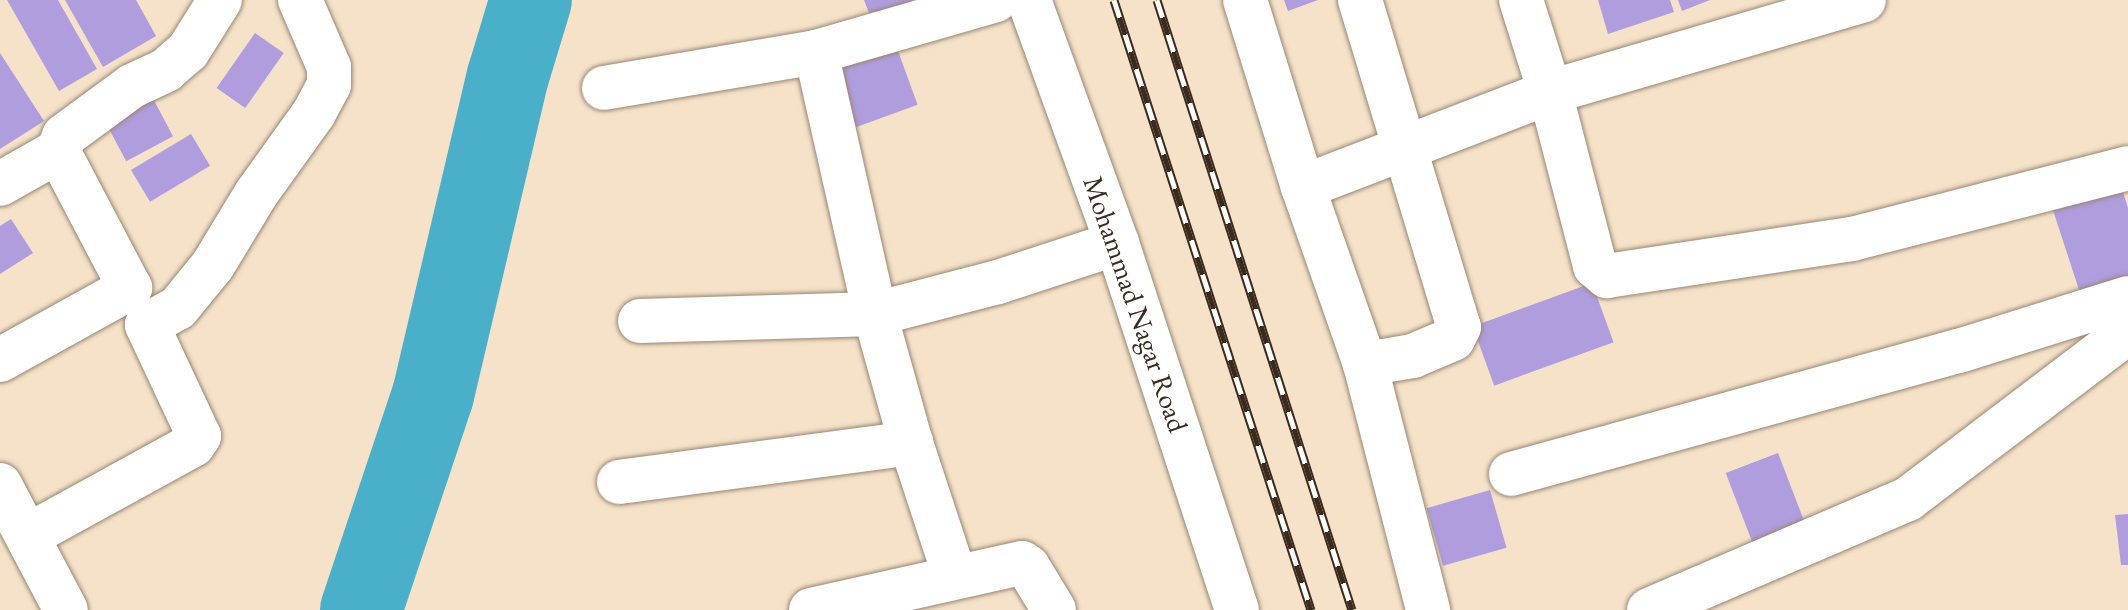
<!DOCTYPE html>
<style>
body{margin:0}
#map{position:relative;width:2128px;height:610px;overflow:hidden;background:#f5e2c9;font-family:"EB Garamond",serif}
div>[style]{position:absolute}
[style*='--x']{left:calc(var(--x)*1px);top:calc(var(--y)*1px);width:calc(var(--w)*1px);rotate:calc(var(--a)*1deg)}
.river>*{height:82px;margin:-41px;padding:0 41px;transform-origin:41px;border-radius:41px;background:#4aafc9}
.building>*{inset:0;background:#af9dde;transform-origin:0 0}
.roads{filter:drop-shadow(0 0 2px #988674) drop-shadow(0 0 2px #988674)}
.minor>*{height:44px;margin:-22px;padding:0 22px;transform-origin:22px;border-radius:22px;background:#fff}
.secondary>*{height:44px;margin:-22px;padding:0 22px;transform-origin:22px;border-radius:22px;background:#fff}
.rail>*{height:9px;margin-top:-4.5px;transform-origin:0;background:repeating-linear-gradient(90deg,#fff 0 18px,#3b2a1e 0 36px);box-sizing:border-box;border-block:2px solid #3b2a1e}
span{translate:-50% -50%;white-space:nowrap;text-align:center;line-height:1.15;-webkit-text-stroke:6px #fff;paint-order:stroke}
.street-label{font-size:28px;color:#3b2a1e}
</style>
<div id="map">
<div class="river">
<div style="--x:361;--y:610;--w:227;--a:-71.5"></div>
<div style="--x:433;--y:395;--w:328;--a:-76.8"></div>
<div style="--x:508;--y:76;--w:79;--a:-73.2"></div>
</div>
<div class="building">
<div style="clip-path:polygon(7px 0,58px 0,97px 69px,59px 91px)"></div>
<div style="clip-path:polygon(65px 0,136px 0,156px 36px,103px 67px)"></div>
<div style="clip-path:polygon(864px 0,912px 0,918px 15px,876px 31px)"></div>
<div style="clip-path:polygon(1284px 0,1318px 0,1288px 11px)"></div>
<div style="clip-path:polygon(1598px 0,1670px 0,1674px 12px,1608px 34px)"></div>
<div style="clip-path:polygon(1678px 0,1710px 0,1682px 11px)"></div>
<div style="left:255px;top:33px;width:35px;height:67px;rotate:35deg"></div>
<div style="left:894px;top:40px;width:69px;height:65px;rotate:70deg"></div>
<div style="clip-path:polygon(0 53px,44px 121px,0 149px)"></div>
<div style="left:150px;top:93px;width:49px;height:53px;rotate:62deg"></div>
<div style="left:191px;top:134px;width:37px;height:70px;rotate:59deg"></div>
<div style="clip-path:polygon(2119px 179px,2128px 208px,2128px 281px,2081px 296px,2050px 201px)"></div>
<div style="clip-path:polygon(11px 219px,33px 253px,0 274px,0 226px)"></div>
<div style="left:1592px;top:283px;width:63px;height:127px;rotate:70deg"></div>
<div style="left:1778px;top:453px;width:79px;height:56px;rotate:69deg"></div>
<div style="left:1490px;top:490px;width:60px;height:66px;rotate:74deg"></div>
<div style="clip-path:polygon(2128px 514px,2128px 565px,2121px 565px,2115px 515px)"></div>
</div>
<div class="roads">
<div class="minor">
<div style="--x:1029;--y:0;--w:258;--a:70.1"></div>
<div style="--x:1117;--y:243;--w:386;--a:71.9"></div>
<div style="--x:1245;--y:0;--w:196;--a:72.8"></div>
<div style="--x:1303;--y:187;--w:188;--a:70.7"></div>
<div style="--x:1365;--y:364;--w:254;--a:75.6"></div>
<div style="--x:1360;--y:0;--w:342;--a:73.2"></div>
<div style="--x:1459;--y:327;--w:13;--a:117"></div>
<div style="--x:1453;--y:339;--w:43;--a:157"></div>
<div style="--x:1413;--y:356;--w:49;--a:170.5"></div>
<div style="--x:1521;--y:0;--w:96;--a:72.5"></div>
<div style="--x:1550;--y:92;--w:180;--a:75.5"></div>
<div style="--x:1595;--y:266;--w:16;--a:40"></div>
<div style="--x:1607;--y:276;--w:248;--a:-8.6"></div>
<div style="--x:1852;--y:239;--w:285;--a:-14.4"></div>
<div style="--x:816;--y:52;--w:187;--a:-16.1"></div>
<div style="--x:604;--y:88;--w:215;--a:-9.6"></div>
<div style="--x:816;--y:52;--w:269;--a:77.3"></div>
<div style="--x:875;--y:314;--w:134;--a:74.4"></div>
<div style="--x:911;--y:443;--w:141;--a:71.8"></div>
<div style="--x:0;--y:184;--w:67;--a:-29.6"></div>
<div style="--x:1303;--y:187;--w:265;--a:-21"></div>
<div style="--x:1550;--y:92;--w:327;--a:-16.3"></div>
<div style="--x:640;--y:321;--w:235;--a:-1.7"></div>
<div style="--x:875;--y:314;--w:127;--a:-14.6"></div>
<div style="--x:998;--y:282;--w:125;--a:-18.1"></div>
<div style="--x:0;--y:360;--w:149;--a:-29"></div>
<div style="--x:130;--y:288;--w:155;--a:-117.7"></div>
<div style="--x:58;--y:151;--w:16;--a:-68"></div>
<div style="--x:64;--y:136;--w:84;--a:-36.3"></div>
<div style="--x:132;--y:86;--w:38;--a:-25"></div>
<div style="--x:166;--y:70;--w:29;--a:-41"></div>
<div style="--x:188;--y:51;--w:60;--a:-57.9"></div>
<div style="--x:1511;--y:474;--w:465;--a:-15.4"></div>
<div style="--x:1959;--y:351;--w:177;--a:-17.4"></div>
<div style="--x:619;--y:482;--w:295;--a:-7.6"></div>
<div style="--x:0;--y:485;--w:141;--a:62.2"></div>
<div style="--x:29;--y:535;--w:187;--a:-28.8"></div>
<div style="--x:193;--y:445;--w:11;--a:-56"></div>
<div style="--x:199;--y:436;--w:123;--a:-115.1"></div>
<div style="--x:147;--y:325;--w:35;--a:-29"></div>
<div style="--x:178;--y:308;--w:55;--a:-50.9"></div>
<div style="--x:213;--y:265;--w:83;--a:-58.8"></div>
<div style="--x:256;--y:194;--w:100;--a:-54.4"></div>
<div style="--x:314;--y:113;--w:32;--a:-62"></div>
<div style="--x:329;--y:85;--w:18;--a:-90"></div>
<div style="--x:329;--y:67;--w:73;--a:-113.4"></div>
<div style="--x:811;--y:610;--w:216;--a:-12.6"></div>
<div style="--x:1022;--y:563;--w:7;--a:34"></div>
<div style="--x:1028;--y:567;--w:50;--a:58.8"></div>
</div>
<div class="secondary">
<div style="--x:1649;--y:610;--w:282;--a:-23.2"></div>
<div style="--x:1908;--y:499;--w:276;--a:-37.2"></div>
</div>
</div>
<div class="rail">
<div style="--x:1114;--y:0;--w:641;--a:72.1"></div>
<div style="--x:1157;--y:0;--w:640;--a:72.27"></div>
</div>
<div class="street-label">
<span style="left:1136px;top:304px;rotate:71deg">Mohammad Nagar Road</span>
</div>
</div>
